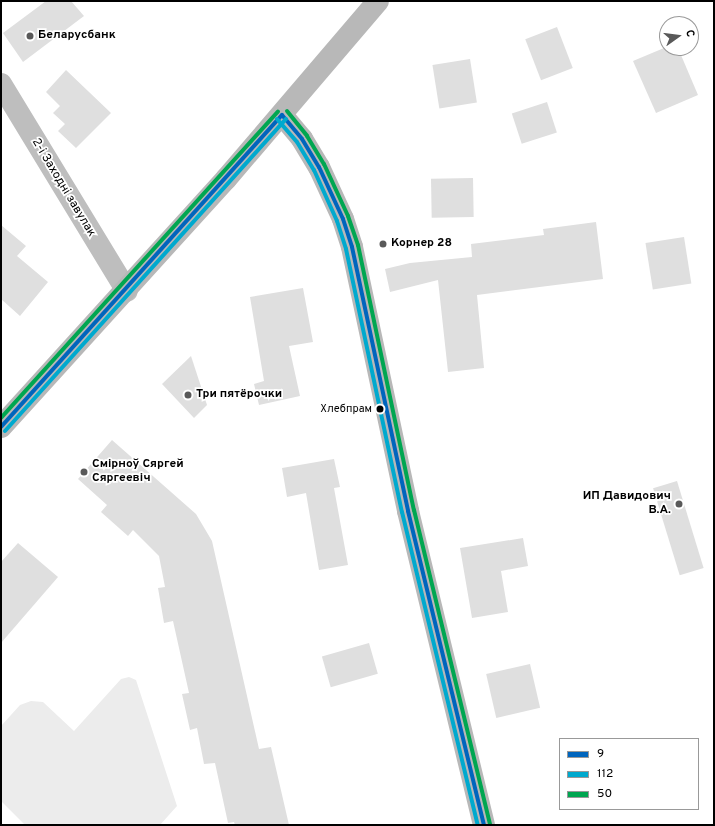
<!DOCTYPE html>
<meta charset="utf-8">
<style>
body{margin:0}
#map{position:relative;width:715px;height:826px;overflow:hidden;background:#fff;font-family:Overpass,sans-serif}
div>[style]{position:absolute}
[style*='--x']{left:calc(var(--x)*1px);top:calc(var(--y)*1px);width:calc(var(--w)*1px);rotate:calc(var(--a)*1deg)}
.green>*{inset:0;background:#ececec}
.building>*{inset:0;background:#dfdfdf;transform-origin:0 0}
.street>*{height:22px;margin:-11px;padding:0 11px;transform-origin:11px;border-radius:11px;background:#bebebe}
.secondary>*{height:22px;margin:-11px;padding:0 11px;transform-origin:11px;border-radius:11px;background:#b8b8b8}
.bus-1>*{height:4px;margin:-2px;padding:0 2px;transform-origin:2px;border-radius:2px;background:#0065bd}
.bus-2>*{height:4px;margin:-2px;padding:0 2px;transform-origin:2px;border-radius:2px;background:#00a9ce}
.bus-3>*{height:4px;margin:-2px;padding:0 2px;transform-origin:2px;border-radius:2px;background:#00a651}
.dots>*{width:11px;height:11px;translate:-50% -50%;box-sizing:border-box;border:2px solid #fff;border-radius:50%}
span{translate:-50% -50%;white-space:nowrap;text-align:center;line-height:1.15;-webkit-text-stroke:3.5px #fff;paint-order:stroke}
.bus-label{font-size:11px;color:#000}
.right{translate:-100% -50%;text-align:right}
.poi-label{font-size:12px;color:#000;font-weight:700}
.left{translate:0 -50%;text-align:left}
.street-label{font-size:12px;color:#000}
.frame{position:absolute;inset:0;border:2px solid #000;pointer-events:none}
.legend{position:absolute;left:559px;top:738px;width:140px;height:72px;box-sizing:border-box;background:#fff;border:1px solid #999;margin:0;padding:5px 7px;list-style:none;font-size:12px;color:#000}
.legend li{display:flex;align-items:center;gap:8px;height:20px}
.legend b{width:20px;border:1px solid #999}
.north{position:absolute;left:659px;top:16px;width:40px;height:40px;box-sizing:border-box;background:#fff;border:1px solid #999;border-radius:50%;rotate:76deg;font-size:11px;font-weight:700;line-height:16px;text-align:center;color:#000}
.north::after{content:'';display:block;margin:auto;width:14px;height:18px;background:#595959;clip-path:polygon(50% 0,100% 100%,50% 72%,0 100%)}
</style>
<div id="map">
<div class="green">
<div style="clip-path:polygon(129px 677px,136px 680px,177px 806px,160px 825px,25px 825px,1px 801px,1px 726px,20px 705px,31px 701px,43px 702px,74px 731px,121px 679px)"></div>
</div>
<div class="building">
<div style="clip-path:polygon(46px 1px,71px 1px,84px 16px,23px 62px,3px 33px)"></div>
<div style="left:557px;top:27px;width:44px;height:34px;rotate:69deg"></div>
<div style="clip-path:polygon(664px 48px,678px 48px,698px 95px,656px 113px,633px 61px)"></div>
<div style="left:470px;top:59px;width:44px;height:38px;rotate:81deg"></div>
<div style="clip-path:polygon(66px 70px,111px 113px,76px 148px,58px 131px,65px 124px,53px 113px,60px 106px,46px 92px)"></div>
<div style="left:547px;top:102px;width:32px;height:37px;rotate:72deg"></div>
<div style="left:473px;top:178px;width:39px;height:42px;rotate:89deg"></div>
<div style="clip-path:polygon(596px 222px,603px 279px,477px 295px,484px 368px,448px 372px,438px 280px,390px 292px,385px 269px,410px 263px,472px 257px,471px 244px,544px 235px,543px 229px)"></div>
<div style="clip-path:polygon(1px 225px,26px 246px,17px 256px,48px 282px,20px 316px,1px 299px)"></div>
<div style="left:684px;top:237px;width:47px;height:39px;rotate:81deg"></div>
<div style="clip-path:polygon(303px 288px,313px 342px,289px 346px,300px 396px,259px 405px,254px 384px,264px 381px,250px 297px)"></div>
<div style="clip-path:polygon(191px 356px,207px 405px,194px 418px,162px 384px)"></div>
<div style="clip-path:polygon(112px 440px,196px 514px,212px 541px,259px 749px,271px 747px,289px 825px,235px 825px,234px 822px,228px 823px,215px 763px,204px 764px,197px 728px,190px 730px,182px 694px,189px 693px,173px 621px,164px 623px,158px 588px,165px 587px,159px 556px,133px 530px,128px 536px,101px 512px,107px 505px,78px 479px)"></div>
<div style="clip-path:polygon(334px 459px,340px 487px,334px 488px,348px 565px,319px 570px,306px 493px,287px 497px,282px 468px)"></div>
<div style="left:677px;top:481px;width:91px;height:25px;rotate:73deg"></div>
<div style="clip-path:polygon(523px 538px,528px 566px,501px 571px,508px 612px,472px 618px,460px 548px)"></div>
<div style="clip-path:polygon(18px 543px,58px 577px,1px 643px,1px 562px)"></div>
<div style="left:369px;top:643px;width:32px;height:49px;rotate:74deg"></div>
<div style="left:530px;top:664px;width:45px;height:45px;rotate:77deg"></div>
</div>
<div class="street">
<div style="--x:1;--y:84;--w:242;--a:58.7"></div>
</div>
<div class="secondary">
<div style="--x:282;--y:115;--w:31;--a:50"></div>
<div style="--x:302;--y:139;--w:33;--a:59"></div>
<div style="--x:319;--y:167;--w:57;--a:65.2"></div>
<div style="--x:343;--y:219;--w:29;--a:72"></div>
<div style="--x:352;--y:247;--w:270;--a:78"></div>
<div style="--x:408;--y:511;--w:323;--a:76.4"></div>
<div style="--x:1;--y:427;--w:335;--a:-47.8"></div>
<div style="--x:226;--y:179;--w:234;--a:-49.5"></div>
</div>
<div class="bus-1">
<div style="--x:282;--y:115;--w:31;--a:50"></div>
<div style="--x:302;--y:139;--w:33;--a:59"></div>
<div style="--x:319;--y:167;--w:57;--a:65.2"></div>
<div style="--x:343;--y:219;--w:29;--a:72"></div>
<div style="--x:352;--y:247;--w:270;--a:78"></div>
<div style="--x:408;--y:511;--w:323;--a:76.4"></div>
<div style="--x:1;--y:427;--w:420;--a:-48"></div>
</div>
<div class="bus-2">
<div style="--x:277;--y:119;--w:30;--a:49"></div>
<div style="--x:297;--y:142;--w:33;--a:59"></div>
<div style="--x:314;--y:170;--w:56;--a:65.7"></div>
<div style="--x:337;--y:221;--w:29;--a:72"></div>
<div style="--x:346;--y:249;--w:269;--a:78"></div>
<div style="--x:402;--y:512;--w:322;--a:76.4"></div>
<div style="--x:5;--y:431;--w:420;--a:-48"></div>
</div>
<div class="bus-3">
<div style="--x:287;--y:111;--w:32;--a:51"></div>
<div style="--x:307;--y:136;--w:33;--a:59"></div>
<div style="--x:324;--y:164;--w:57;--a:65.2"></div>
<div style="--x:348;--y:216;--w:31;--a:71"></div>
<div style="--x:358;--y:245;--w:271;--a:78.1"></div>
<div style="--x:414;--y:510;--w:323;--a:76.4"></div>
<div style="--x:1;--y:418;--w:413;--a:-47.9"></div>
</div>
<div class="dots">
<div style="left:30px;top:36px;background:#595959"></div>
<div style="left:383px;top:244px;background:#595959"></div>
<div style="left:188px;top:395px;background:#595959"></div>
<div style="left:380px;top:409px;background:#000"></div>
<div style="left:84px;top:472px;background:#595959"></div>
<div style="left:679px;top:504px;background:#595959"></div>
</div>
<div class="bus-label">
<span class="right" style="left:372px;top:409px">Хлебпрам</span>
</div>
<div class="poi-label">
<span class="left" style="left:38px;top:36px">Беларусбанк</span>
<span class="left" style="left:391px;top:244px">Корнер 28</span>
<span class="left" style="left:196px;top:395px">Три пятёрочки</span>
<span class="left" style="left:92px;top:472px">Смірноў Сяргей<br>Сяргеевіч</span>
<span class="right" style="left:671px;top:504px">ИП Давидович<br>В.А.</span>
</div>
<div class="street-label">
<span style="left:63px;top:188px;rotate:59deg">2-і Заходні завулак</span>
</div>
<div class="frame"></div>
<ul class="legend">
<li><b style="height:5px;background:#0065bd"></b>9</li>
<li><b style="height:5px;background:#00a9ce"></b>112</li>
<li><b style="height:5px;background:#00a651"></b>50</li>
</ul>
<div class="north">С</div>
</div>
